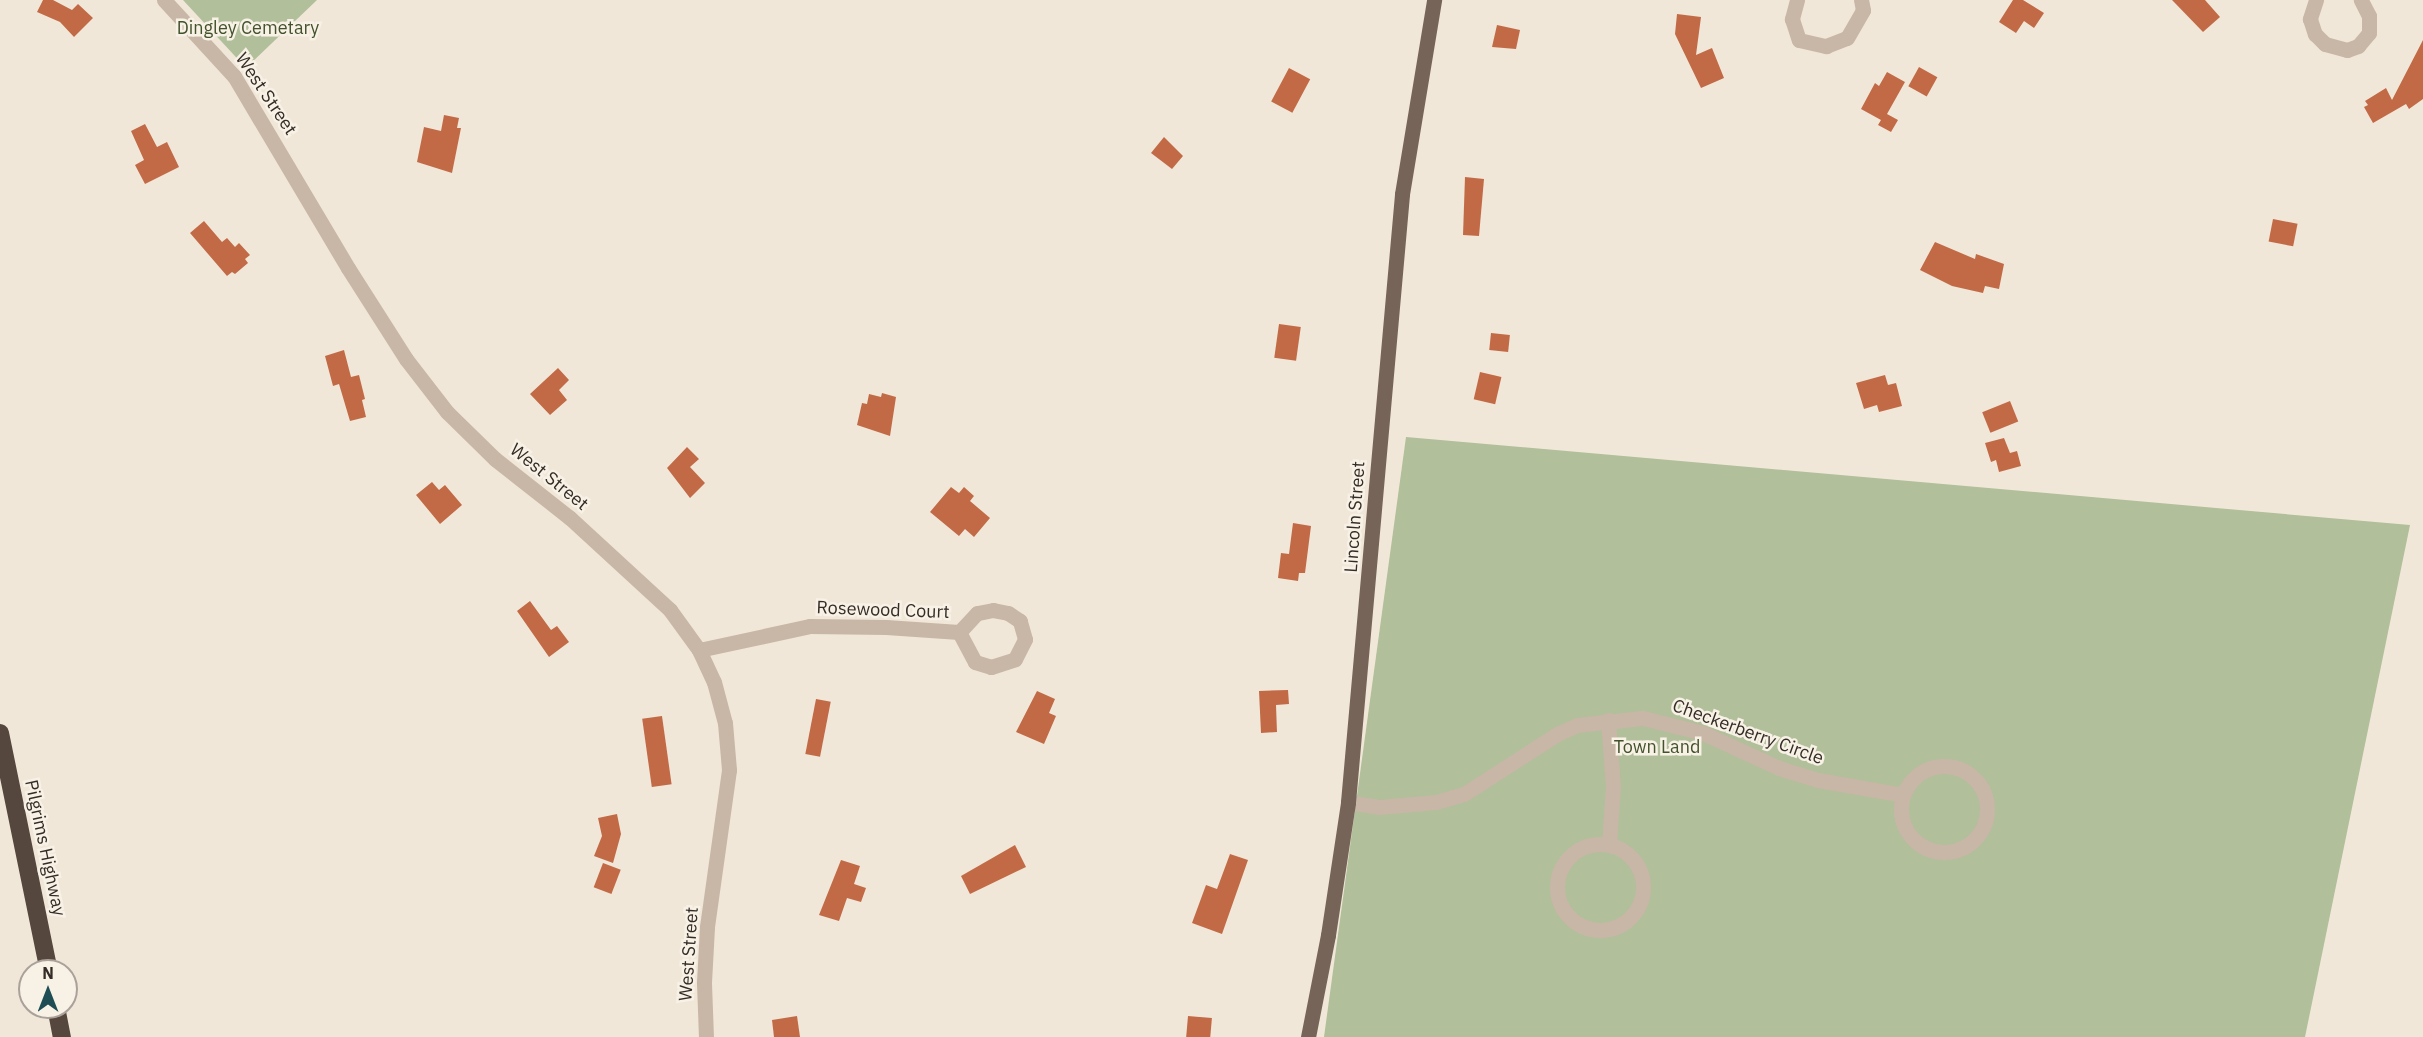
<!DOCTYPE html>
<style>
body{margin:0}
#map{position:relative;width:2423px;height:1037px;overflow:hidden;background:#f0e7d9;font-family:"IBM Plex Sans",sans-serif}
div>[style]{position:absolute}
[style*='--x']{left:calc(var(--x)*1px);top:calc(var(--y)*1px);width:calc(var(--w)*1px);rotate:calc(var(--a)*1deg)}
.green>*{inset:0;background:#b1bf9a}
.building>*{inset:0;background:#c26a46;transform-origin:0 0}
.minor>*{height:15px;margin:-7.5px;padding:0 7.5px;transform-origin:7.5px;border-radius:7.5px;background:#c8b7a6}
.minor>.ring{margin:-7.5px;padding:0;box-sizing:content-box;background:none;border:15px solid #c8b7a6;border-radius:50%}
.major>*{height:15px;margin:-7.5px;padding:0 7.5px;transform-origin:7.5px;border-radius:7.5px;background:#766458}
.highway>*{height:18px;margin:-9px;padding:0 9px;transform-origin:9px;border-radius:9px;background:#55463e}
span{translate:-50% -50%;white-space:nowrap;text-align:center;line-height:1.15;-webkit-text-stroke:5px #f8f1e6;paint-order:stroke}
.park-label{font-size:18px;color:#42522b}
.street-label{font-size:18px;color:#342c27}
.north{position:absolute;left:18px;top:959px;width:60px;height:60px;box-sizing:border-box;background:#f8f1e6;border:2px solid #aaa29a;border-radius:50%;rotate:0deg;font-size:16px;font-weight:700;line-height:24px;text-align:center;color:#342c27}
.north::after{content:'';display:block;margin:auto;width:21px;height:27px;background:#1e4e54;clip-path:polygon(50% 0,100% 100%,50% 72%,0 100%)}
</style>
<div id="map">
<div class="green">
<div style="clip-path:polygon(183px 0,317px 0,246px 68px)"></div>
<div style="clip-path:polygon(1406px 437px,2410px 525px,2305px 1037px,1324px 1037px)"></div>
</div>
<div class="building">
<div style="clip-path:polygon(43px 0,53px 0,72px 10px,78px 4px,93px 18px,74px 37px,60px 22px,37px 12px)"></div>
<div style="clip-path:polygon(2013px 0,2023px 0,2044px 13px,2034px 28px,2024px 21px,2016px 33px,1999px 22px)"></div>
<div style="clip-path:polygon(2172px 0,2205px 0,2220px 17px,2203px 32px)"></div>
<div style="clip-path:polygon(1677px 14px,1701px 17px,1696px 55px,1712px 48px,1724px 78px,1701px 88px,1675px 34px)"></div>
<div style="clip-path:polygon(1497px 25px,1520px 30px,1516px 49px,1492px 47px)"></div>
<div style="clip-path:polygon(2423px 40px,2423px 99px,2409px 109px,2406px 104px,2373px 123px,2364px 107px,2368px 105px,2365px 101px,2386px 88px,2392px 100px)"></div>
<div style="left:1919px;top:67px;width:21px;height:22px;rotate:29deg"></div>
<div style="left:1289px;top:68px;width:24px;height:38px;rotate:28deg"></div>
<div style="clip-path:polygon(1887px 72px,1905px 82px,1887px 114px,1898px 120px,1891px 132px,1878px 125px,1881px 120px,1861px 109px,1875px 83px,1879px 86px)"></div>
<div style="clip-path:polygon(444px 115px,459px 118px,457px 128px,461px 128px,452px 173px,417px 162px,424px 127px,441px 131px)"></div>
<div style="clip-path:polygon(145px 124px,157px 147px,167px 142px,179px 167px,145px 184px,135px 165px,144px 160px,131px 131px)"></div>
<div style="clip-path:polygon(1164px 137px,1183px 156px,1172px 169px,1151px 153px)"></div>
<div style="clip-path:polygon(1465px 177px,1484px 179px,1479px 236px,1463px 235px)"></div>
<div style="left:2273px;top:219px;width:25px;height:23px;rotate:11deg"></div>
<div style="clip-path:polygon(204px 221px,222px 242px,227px 238px,235px 247px,239px 243px,250px 255px,245px 259px,248px 263px,235px 274px,232px 272px,227px 276px,190px 233px)"></div>
<div style="clip-path:polygon(1935px 242px,1975px 259px,1976px 254px,2004px 264px,1999px 289px,1985px 286px,1983px 293px,1952px 286px,1920px 270px)"></div>
<div style="left:1279px;top:324px;width:22px;height:34px;rotate:8deg"></div>
<div style="left:1491px;top:333px;width:19px;height:17px;rotate:6deg"></div>
<div style="clip-path:polygon(344px 350px,351px 377px,359px 375px,365px 399px,362px 400px,366px 417px,350px 421px,339px 384px,333px 386px,325px 356px)"></div>
<div style="clip-path:polygon(558px 368px,569px 380px,559px 390px,567px 400px,550px 415px,530px 394px)"></div>
<div style="left:1480px;top:372px;width:22px;height:28px;rotate:13deg"></div>
<div style="clip-path:polygon(1885px 375px,1888px 385px,1896px 383px,1902px 406px,1879px 412px,1877px 405px,1864px 409px,1856px 383px)"></div>
<div style="clip-path:polygon(882px 393px,896px 397px,890px 436px,857px 425px,862px 403px,867px 404px,869px 394px,881px 397px)"></div>
<div style="left:2010px;top:401px;width:22px;height:30px;rotate:68deg"></div>
<div style="clip-path:polygon(2004px 438px,2010px 453px,2017px 451px,2021px 466px,1999px 472px,1996px 460px,1991px 462px,1985px 443px)"></div>
<div style="clip-path:polygon(687px 447px,699px 459px,690px 467px,705px 483px,690px 498px,667px 468px)"></div>
<div style="clip-path:polygon(432px 482px,439px 490px,445px 485px,462px 505px,440px 524px,416px 495px)"></div>
<div style="clip-path:polygon(951px 487px,959px 493px,964px 487px,974px 496px,970px 501px,990px 518px,974px 537px,965px 529px,959px 536px,930px 512px)"></div>
<div style="clip-path:polygon(1293px 523px,1311px 526px,1305px 573px,1299px 573px,1298px 581px,1278px 578px,1281px 553px,1289px 554px)"></div>
<div style="clip-path:polygon(530px 601px,551px 630px,557px 626px,569px 642px,549px 657px,517px 611px)"></div>
<div style="clip-path:polygon(1288px 690px,1289px 704px,1276px 705px,1277px 732px,1261px 733px,1259px 691px)"></div>
<div style="clip-path:polygon(1037px 691px,1055px 699px,1049px 713px,1056px 716px,1044px 744px,1016px 732px)"></div>
<div style="left:816px;top:699px;width:15px;height:56px;rotate:11deg"></div>
<div style="left:662px;top:716px;width:69px;height:20px;rotate:82deg"></div>
<div style="clip-path:polygon(617px 814px,621px 834px,613px 863px,594px 856px,602px 836px,598px 818px)"></div>
<div style="clip-path:polygon(1015px 845px,1026px 867px,970px 894px,961px 876px)"></div>
<div style="clip-path:polygon(1230px 854px,1248px 860px,1222px 934px,1192px 923px,1206px 885px,1217px 889px)"></div>
<div style="clip-path:polygon(841px 860px,860px 866px,854px 884px,866px 888px,861px 902px,847px 898px,839px 921px,819px 915px)"></div>
<div style="left:603px;top:863px;width:19px;height:26px;rotate:21deg"></div>
<div style="clip-path:polygon(797px 1016px,800px 1037px,774px 1037px,772px 1020px)"></div>
<div style="left:1188px;top:1016px;width:24px;height:21px;rotate:5deg"></div>
</div>
<div class="minor">
<div style="--x:164;--y:0;--w:103;--a:47.4"></div>
<div style="--x:234;--y:76;--w:223;--a:59.3"></div>
<div style="--x:348;--y:268;--w:108;--a:57.5"></div>
<div style="--x:406;--y:359;--w:67;--a:52.3"></div>
<div style="--x:447;--y:412;--w:67;--a:44.4"></div>
<div style="--x:495;--y:459;--w:95;--a:38.2"></div>
<div style="--x:570;--y:518;--w:136;--a:42.6"></div>
<div style="--x:670;--y:610;--w:49;--a:54.1"></div>
<div style="--x:699;--y:650;--w:35;--a:65"></div>
<div style="--x:714;--y:682;--w:42;--a:75"></div>
<div style="--x:725;--y:723;--w:47;--a:85.1"></div>
<div style="--x:729;--y:770;--w:159;--a:98"></div>
<div style="--x:707;--y:927;--w:56;--a:93.1"></div>
<div style="--x:704;--y:983;--w:54;--a:87.9"></div>
<div style="--x:1797;--y:0;--w:20;--a:105"></div>
<div style="--x:1792;--y:19;--w:22;--a:72"></div>
<div style="--x:1799;--y:40;--w:28;--a:13"></div>
<div style="--x:1826;--y:46;--w:22;--a:-21"></div>
<div style="--x:1847;--y:38;--w:32;--a:-60"></div>
<div style="--x:1863;--y:10;--w:10;--a:-101"></div>
<div style="--x:2316;--y:0;--w:20;--a:108"></div>
<div style="--x:2310;--y:19;--w:16;--a:72"></div>
<div style="--x:2315;--y:34;--w:14;--a:45"></div>
<div style="--x:2325;--y:44;--w:23;--a:15"></div>
<div style="--x:2347;--y:50;--w:12;--a:-20"></div>
<div style="--x:2358;--y:46;--w:17;--a:-50"></div>
<div style="--x:2369;--y:33;--w:17;--a:-90"></div>
<div style="--x:2369;--y:16;--w:18;--a:-117"></div>
<div style="--x:699;--y:650;--w:114;--a:-12.2"></div>
<div style="--x:810;--y:626;--w:76;--a:0.8"></div>
<div style="--x:886;--y:627;--w:73;--a:3.9"></div>
<div style="--x:959;--y:632;--w:34;--a:62"></div>
<div style="--x:975;--y:662;--w:17;--a:17"></div>
<div style="--x:991;--y:667;--w:25;--a:-18"></div>
<div style="--x:1015;--y:659;--w:22;--a:-63"></div>
<div style="--x:1025;--y:639;--w:19;--a:-106"></div>
<div style="--x:1020;--y:621;--w:14;--a:-146"></div>
<div style="--x:1008;--y:613;--w:15;--a:-169"></div>
<div style="--x:993;--y:610;--w:16;--a:169"></div>
<div style="--x:977;--y:613;--w:26;--a:133"></div>
<div style="--x:1608;--y:720;--w:66;--a:85.7"></div>
<div style="--x:1613;--y:786;--w:58;--a:93.9"></div>
<div class="ring" style="left:1901px;top:766px;width:71px;height:71px"></div>
<div style="--x:1348;--y:802;--w:31;--a:9"></div>
<div style="--x:1379;--y:807;--w:57;--a:-5"></div>
<div style="--x:1436;--y:802;--w:29;--a:-16"></div>
<div style="--x:1464;--y:794;--w:111;--a:-32.8"></div>
<div style="--x:1557;--y:734;--w:22;--a:-24"></div>
<div style="--x:1577;--y:725;--w:66;--a:-6.1"></div>
<div style="--x:1643;--y:718;--w:62;--a:14"></div>
<div style="--x:1703;--y:733;--w:84;--a:24.7"></div>
<div style="--x:1779;--y:768;--w:41;--a:17.1"></div>
<div style="--x:1818;--y:780;--w:86;--a:10"></div>
<div class="ring" style="left:1557px;top:844px;width:71px;height:71px"></div>
</div>
<div class="major">
<div style="--x:1308;--y:1037;--w:104;--a:-78.9"></div>
<div style="--x:1328;--y:935;--w:134;--a:-81.4"></div>
<div style="--x:1348;--y:802;--w:610;--a:-84.92"></div>
<div style="--x:1402;--y:194;--w:197;--a:-80.6"></div>
</div>
<div class="highway">
<div style="--x:0;--y:733;--w:243;--a:78.4"></div>
<div style="--x:56;--y:1007;--w:31;--a:79"></div>
</div>
<div class="park-label">
<span style="left:248px;top:28px">Dingley Cemetary</span>
<span style="left:1657px;top:747px">Town Land</span>
</div>
<div class="street-label">
<span style="left:266px;top:94px;rotate:56deg">West Street</span>
<span style="left:549px;top:477px;rotate:39deg">West Street</span>
<span style="left:1355px;top:517px;rotate:-86deg">Lincoln Street</span>
<span style="left:883px;top:610px;rotate:2deg">Rosewood Court</span>
<span style="left:1748px;top:732px;rotate:20deg">Checkerberry Circle</span>
<span style="left:45px;top:848px;rotate:78deg">Pilgrims Highway</span>
<span style="left:689px;top:954px;rotate:-86deg">West Street</span>
</div>
<div class="north">N</div>
</div>
